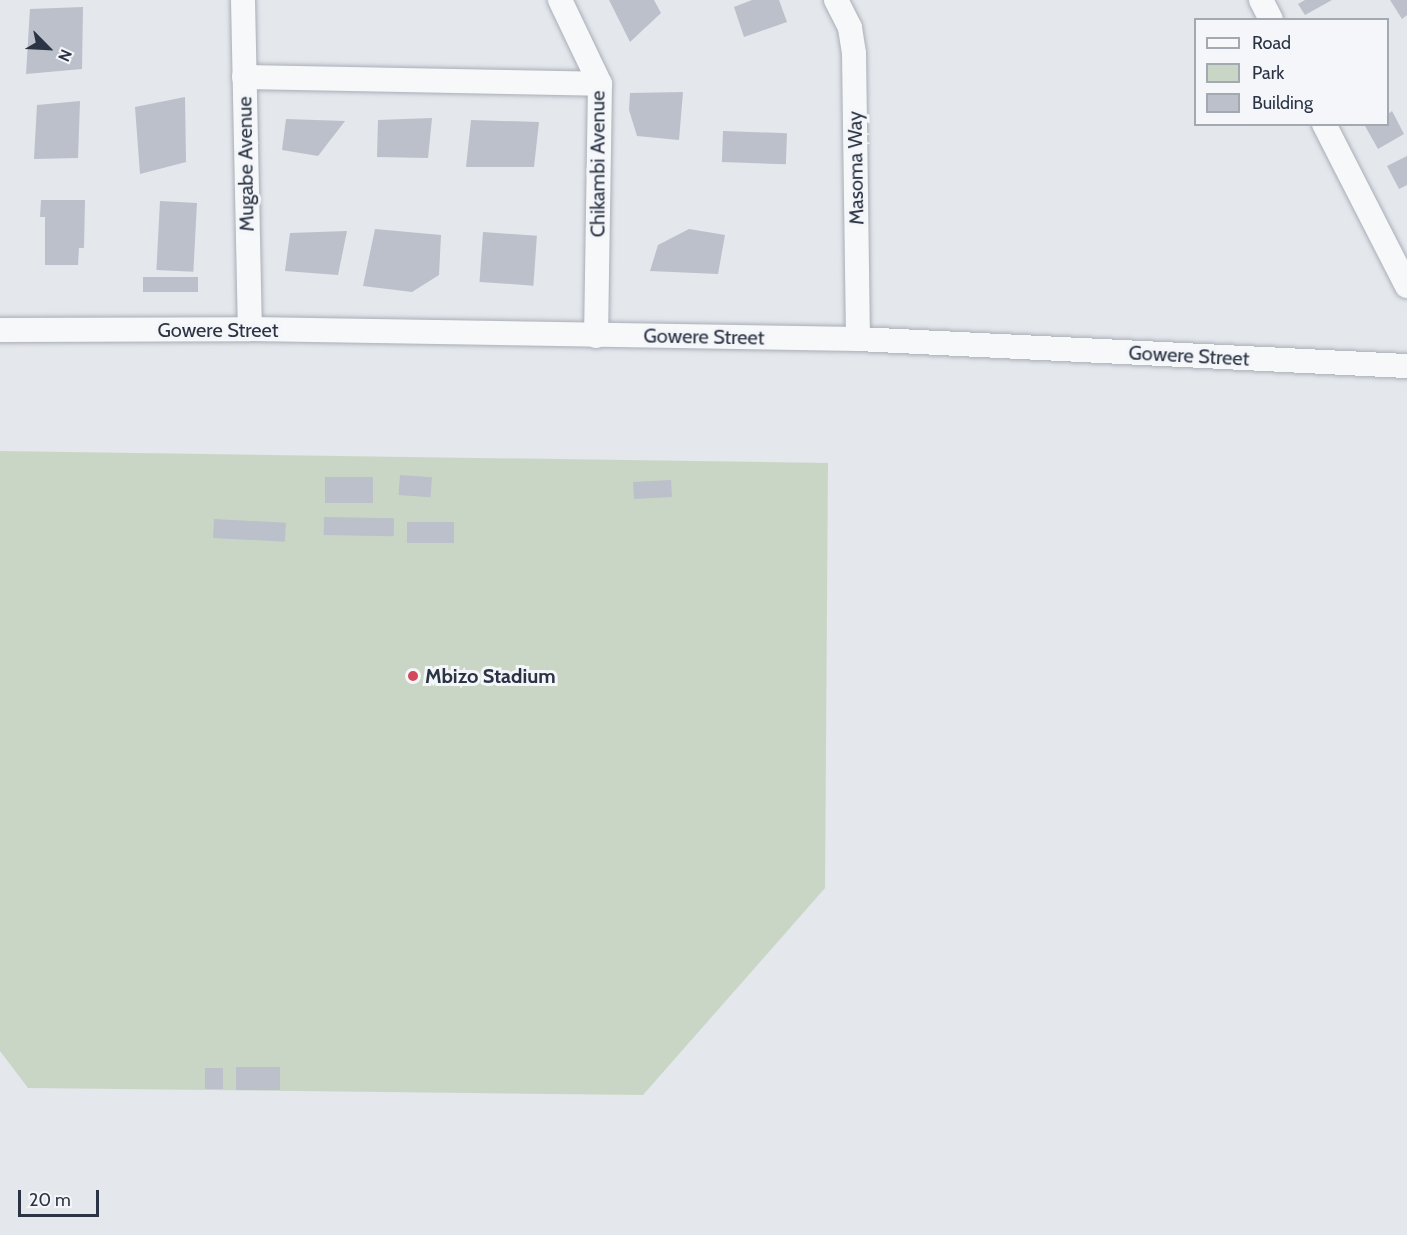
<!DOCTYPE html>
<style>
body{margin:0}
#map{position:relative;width:1407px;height:1235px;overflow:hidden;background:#e4e7ec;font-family:Cabin,sans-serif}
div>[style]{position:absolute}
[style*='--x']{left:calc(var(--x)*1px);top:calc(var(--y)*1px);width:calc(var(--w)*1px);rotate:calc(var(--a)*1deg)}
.green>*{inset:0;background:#c9d6c5}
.building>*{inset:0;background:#bbc0ca;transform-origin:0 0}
.roads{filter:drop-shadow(0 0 2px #a9aeb7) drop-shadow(0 0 2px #a9aeb7)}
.minor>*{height:24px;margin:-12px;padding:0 12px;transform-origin:12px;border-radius:12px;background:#f7f8fa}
.dots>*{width:16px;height:16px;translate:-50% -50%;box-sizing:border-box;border:3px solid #f4f6f9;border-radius:50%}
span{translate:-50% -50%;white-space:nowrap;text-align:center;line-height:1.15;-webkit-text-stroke:6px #f4f6f9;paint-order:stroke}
.street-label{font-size:20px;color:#2b3445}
.poi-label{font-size:20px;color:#2b3445;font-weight:700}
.left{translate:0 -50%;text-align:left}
.legend{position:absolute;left:1194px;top:18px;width:195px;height:108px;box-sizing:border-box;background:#f4f6f9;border:2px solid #a4a8b1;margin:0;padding:8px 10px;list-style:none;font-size:18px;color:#2b3445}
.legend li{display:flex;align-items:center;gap:12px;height:30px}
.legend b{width:30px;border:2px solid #a4a8b1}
.north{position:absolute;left:18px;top:18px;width:60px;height:60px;-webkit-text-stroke:4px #f4f6f9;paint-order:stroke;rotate:114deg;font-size:16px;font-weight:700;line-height:24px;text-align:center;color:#2b3445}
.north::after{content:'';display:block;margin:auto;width:21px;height:27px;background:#2b3445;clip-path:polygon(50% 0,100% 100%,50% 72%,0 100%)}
.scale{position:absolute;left:18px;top:1190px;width:81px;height:27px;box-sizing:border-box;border:3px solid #2b3445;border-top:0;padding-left:8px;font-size:18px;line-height:21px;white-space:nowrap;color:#2b3445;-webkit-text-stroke:4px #f4f6f9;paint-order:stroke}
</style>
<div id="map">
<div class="green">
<div style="clip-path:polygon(0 451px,828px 463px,825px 888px,643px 1095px,28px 1088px,0 1051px)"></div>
</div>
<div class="building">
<div style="clip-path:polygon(609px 0,654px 0,661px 13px,630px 42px)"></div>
<div style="clip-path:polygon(752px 0,779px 0,787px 22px,744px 37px,734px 7px)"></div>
<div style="clip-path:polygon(1305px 0,1332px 0,1305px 15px,1298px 4px)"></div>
<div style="clip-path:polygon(1390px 0,1407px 0,1407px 15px,1402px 19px)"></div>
<div style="clip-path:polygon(83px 7px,82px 69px,26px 74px,30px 9px)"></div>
<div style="clip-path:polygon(683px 92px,679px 140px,637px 136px,629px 110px,630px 93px)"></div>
<div style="clip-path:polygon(185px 97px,186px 162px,140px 174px,135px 107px)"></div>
<div style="clip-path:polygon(80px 101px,78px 158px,34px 159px,37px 105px)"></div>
<div style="clip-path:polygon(1392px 111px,1404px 134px,1378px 149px,1365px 126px,1388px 124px,1388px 114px)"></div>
<div style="clip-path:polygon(432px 118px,428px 158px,377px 157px,378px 120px)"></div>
<div style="clip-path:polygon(286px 119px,345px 121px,318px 156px,282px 150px)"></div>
<div style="clip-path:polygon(471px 120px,539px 122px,534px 167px,466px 167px)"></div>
<div style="left:723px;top:131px;width:64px;height:31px;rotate:2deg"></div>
<div style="clip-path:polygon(1407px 156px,1407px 185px,1399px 189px,1387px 166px)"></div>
<div style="clip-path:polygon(41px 200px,85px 200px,84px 248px,79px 248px,78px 265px,45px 265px,45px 217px,40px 217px)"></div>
<div style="left:160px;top:201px;width:37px;height:69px;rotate:3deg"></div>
<div style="clip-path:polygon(375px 229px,441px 235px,439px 275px,412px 292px,363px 286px)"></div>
<div style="clip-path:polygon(689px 229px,725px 235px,718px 274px,650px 271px,658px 245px)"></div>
<div style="clip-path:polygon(347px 231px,338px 275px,285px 271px,290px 233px)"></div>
<div style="left:483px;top:232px;width:54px;height:50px;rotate:4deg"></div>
<div style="left:198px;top:277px;width:15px;height:55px;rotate:90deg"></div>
<div style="left:400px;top:475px;width:32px;height:20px;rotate:4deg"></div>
<div style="left:325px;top:477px;width:48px;height:26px"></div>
<div style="left:671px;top:480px;width:17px;height:38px;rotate:87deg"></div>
<div style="left:324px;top:517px;width:70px;height:18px;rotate:1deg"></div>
<div style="left:214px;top:519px;width:72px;height:19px;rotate:3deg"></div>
<div style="left:407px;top:522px;width:47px;height:21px"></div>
<div style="left:236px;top:1067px;width:44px;height:23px"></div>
<div style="left:205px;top:1068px;width:18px;height:21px"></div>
</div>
<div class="roads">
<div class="minor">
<div style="--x:243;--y:0;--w:329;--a:88.8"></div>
<div style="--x:560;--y:0;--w:93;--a:64.5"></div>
<div style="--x:600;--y:84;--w:252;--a:90.9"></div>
<div style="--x:836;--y:0;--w:31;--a:63"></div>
<div style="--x:850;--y:28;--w:25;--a:81"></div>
<div style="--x:854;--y:53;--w:286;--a:89.2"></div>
<div style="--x:1261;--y:0;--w:22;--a:63"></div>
<div style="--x:244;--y:77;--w:356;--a:1.1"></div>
<div style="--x:1324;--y:124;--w:182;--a:62.9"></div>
<div style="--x:0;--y:330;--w:250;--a:-0.2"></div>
<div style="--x:250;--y:329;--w:608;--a:0.94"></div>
<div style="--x:858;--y:339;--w:550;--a:2.82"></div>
</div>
</div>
<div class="dots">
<div style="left:413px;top:676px;background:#d1495b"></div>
</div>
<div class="street-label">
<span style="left:246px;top:164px;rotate:-91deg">Mugabe Avenue</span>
<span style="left:598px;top:164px;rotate:-90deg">Chikambi Avenue</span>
<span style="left:856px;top:168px;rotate:-91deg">Masoma Way</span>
<span style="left:218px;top:330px">Gowere Street</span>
<span style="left:704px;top:337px;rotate:1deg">Gowere Street</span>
<span style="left:1189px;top:356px;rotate:3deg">Gowere Street</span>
</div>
<div class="poi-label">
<span class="left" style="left:425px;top:676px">Mbizo Stadium</span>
</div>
<ul class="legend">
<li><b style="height:8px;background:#f7f8fa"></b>Road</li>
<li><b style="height:16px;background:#c9d6c5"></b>Park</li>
<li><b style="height:16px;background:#bbc0ca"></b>Building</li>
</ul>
<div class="north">N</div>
<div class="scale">20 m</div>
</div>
